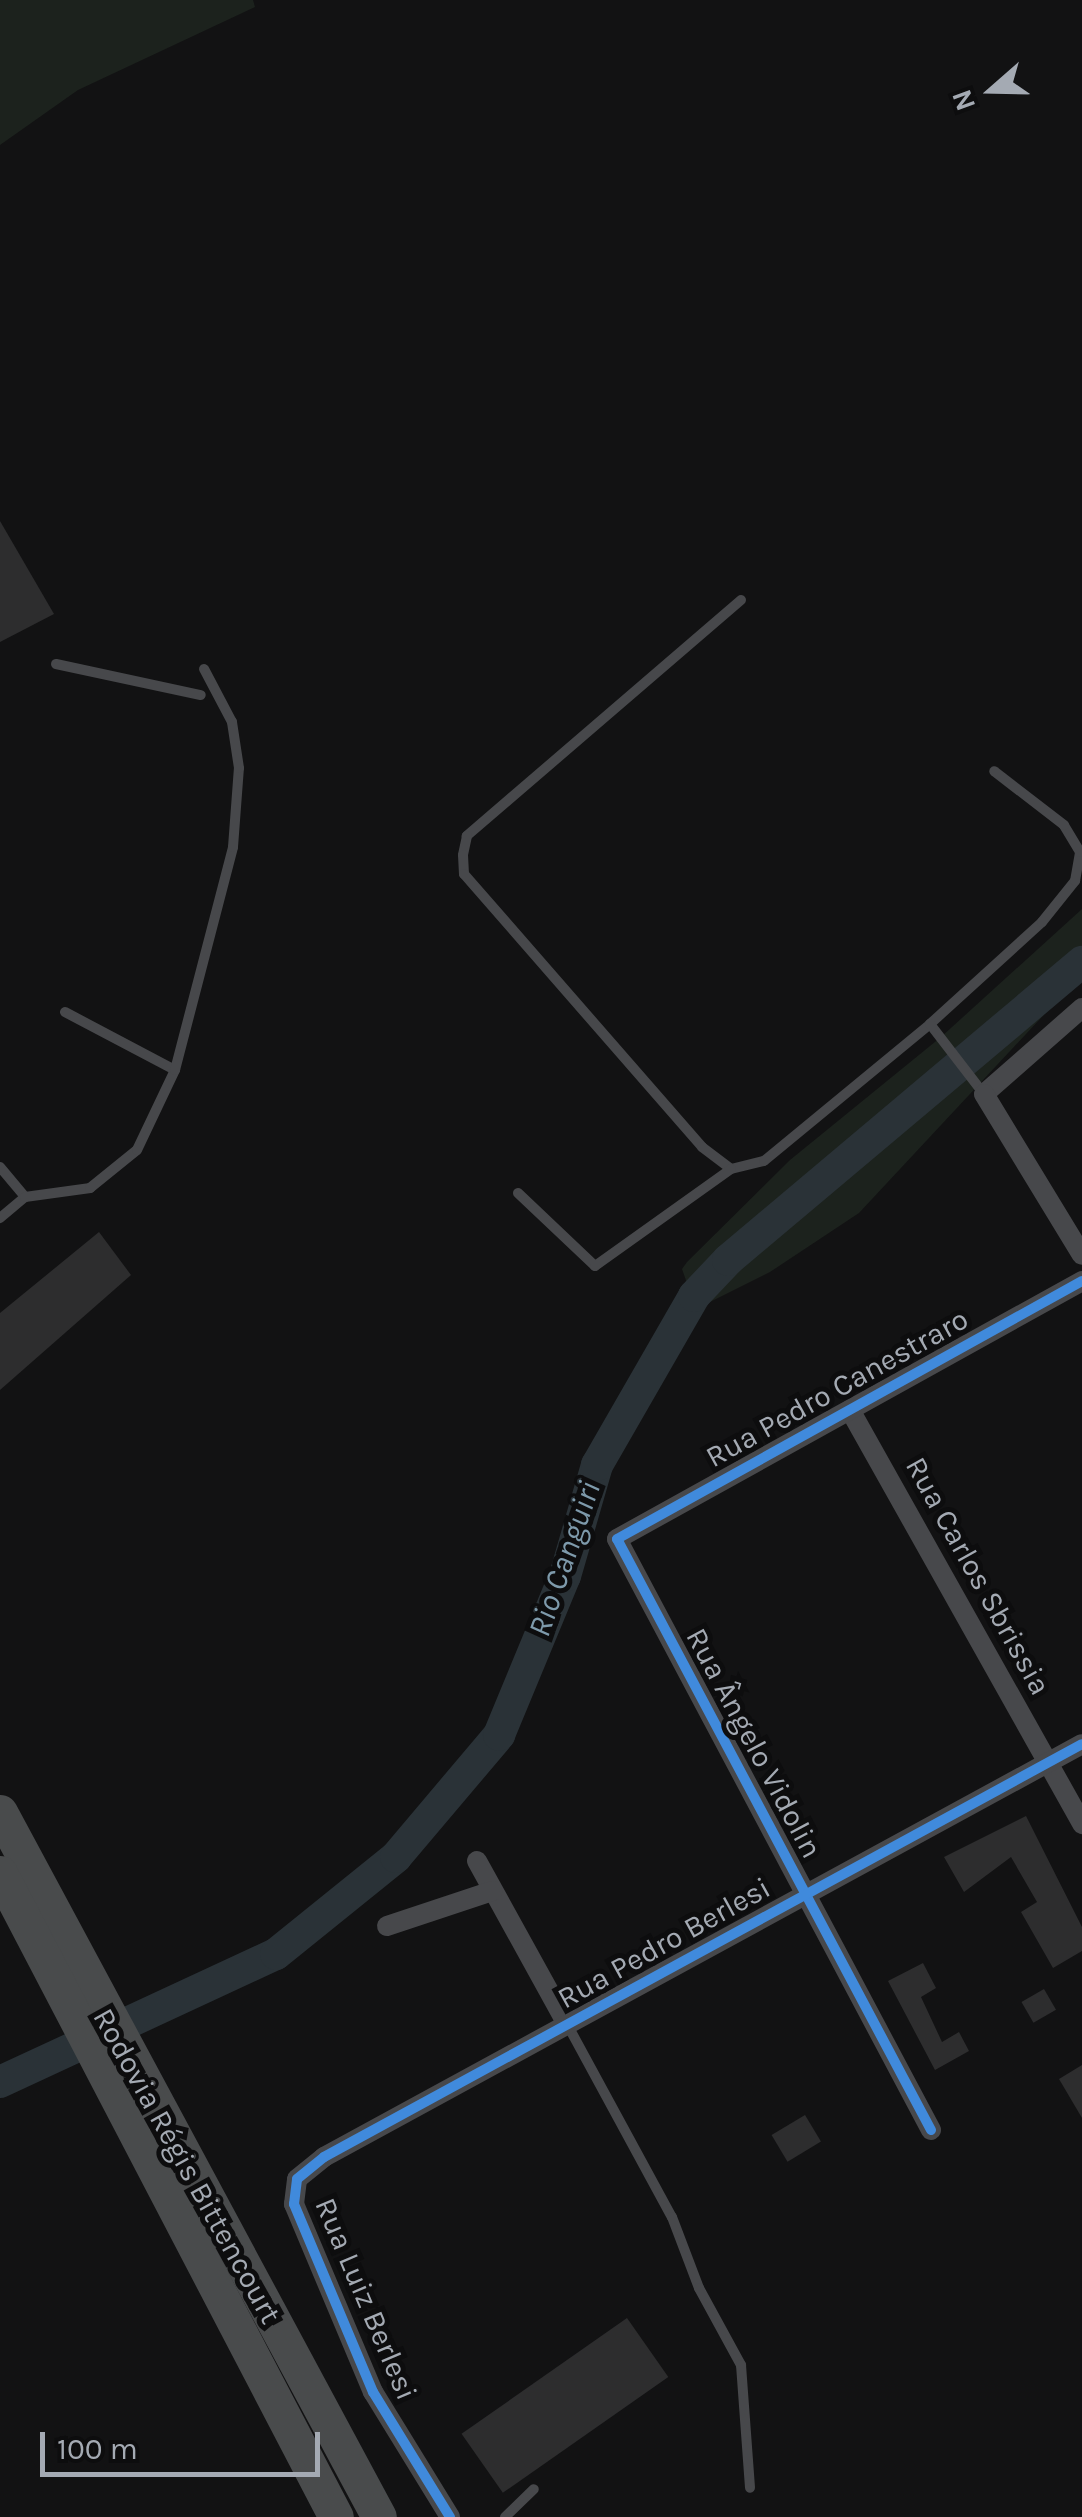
<!DOCTYPE html>
<meta charset="utf-8">
<style>
body{margin:0}
#map{position:relative;width:1082px;height:2517px;overflow:hidden;background:#121213;font-family:Karla,sans-serif}
div>[style]{position:absolute}
[style*='--x']{left:calc(var(--x)*1px);top:calc(var(--y)*1px);width:calc(var(--w)*1px);rotate:calc(var(--a)*1deg)}
.green>*{inset:0;background:#1c221d}
.river>*{height:32px;margin:-16px;padding:0 16px;transform-origin:16px;border-radius:16px;background:#2a3237}
.building>*{inset:0;background:#2d2d2e;transform-origin:0 0}
.service>*{height:10px;margin:-5px;padding:0 5px;transform-origin:5px;border-radius:5px;background:#47484b}
.minor>*{height:20px;margin:-10px;padding:0 10px;transform-origin:10px;border-radius:10px;background:#47484b}
.motorway>*{height:35px;margin:-17.5px;padding:0 17.5px;transform-origin:17.5px;border-radius:17.5px;background:#494b4c}
.cycleway>*{height:10px;margin:-5px;padding:0 5px;transform-origin:5px;border-radius:5px;background:#408adc}
span{translate:-50% -50%;white-space:nowrap;text-align:center;line-height:1.15;-webkit-text-stroke:10px #0d0d0e;paint-order:stroke}
.street-label{font-size:30px;color:#a4aab3}
.water-label{font-size:32px;color:#7e9aab;font-style:italic}
.north{position:absolute;left:942px;top:40px;width:100px;height:100px;-webkit-text-stroke:8px #0d0d0e;paint-order:stroke;rotate:250deg;font-size:28px;font-weight:700;line-height:40px;text-align:center;color:#a4aab3}
.north::after{content:'';display:block;margin:auto;width:35px;height:45px;background:#a4aab3;clip-path:polygon(50% 0,100% 100%,50% 72%,0 100%)}
.scale{position:absolute;left:40px;top:2432px;width:280px;height:45px;box-sizing:border-box;border:5px solid #a4aab3;border-top:0;padding-left:12px;font-size:30px;line-height:35px;white-space:nowrap;color:#a4aab3;-webkit-text-stroke:8px #0d0d0e;paint-order:stroke}
</style>
<div id="map">
<div class="green">
<div style="clip-path:polygon(0 0,253px 0,255px 7px,78px 90px,0 145px)"></div>
<div style="clip-path:polygon(1082px 909px,1082px 974px,859px 1213px,770px 1272px,696px 1309px,682px 1269px,687px 1262px,790px 1160px,941px 1037px)"></div>
</div>
<div class="river">
<div style="--x:0;--y:2082;--w:304;--a:-24.9"></div>
<div style="--x:276;--y:1954;--w:154;--a:-38.9"></div>
<div style="--x:396;--y:1857;--w:160;--a:-49.8"></div>
<div style="--x:499;--y:1735;--w:172;--a:-67.5"></div>
<div style="--x:565;--y:1576;--w:116;--a:-73.9"></div>
<div style="--x:597;--y:1465;--w:195;--a:-60.1"></div>
<div style="--x:694;--y:1296;--w:50;--a:-46.6"></div>
<div style="--x:728;--y:1260;--w:463;--a:-40.1"></div>
</div>
<div class="building">
<div style="clip-path:polygon(0 521px,54px 614px,0 642px)"></div>
<div style="clip-path:polygon(99px 1232px,131px 1275px,0 1390px,0 1313px)"></div>
<div style="clip-path:polygon(1026px 1816px,1082px 1927px,1082px 1951px,1053px 1968px,1021px 1912px,1037px 1902px,1011px 1857px,964px 1892px,944px 1857px)"></div>
<div style="clip-path:polygon(923px 1963px,936px 1988px,921px 1997px,942px 2042px,959px 2032px,969px 2051px,935px 2070px,888px 1981px)"></div>
<div style="left:1044px;top:1989px;width:24px;height:26px;rotate:60deg"></div>
<div style="clip-path:polygon(1082px 2065px,1082px 2118px,1059px 2079px)"></div>
<div style="left:805px;top:2115px;width:31px;height:39px;rotate:59deg"></div>
<div style="left:627px;top:2318px;width:72px;height:202px;rotate:55deg"></div>
</div>
<div class="service">
<div style="--x:741;--y:600;--w:362;--a:139.3"></div>
<div style="--x:467;--y:836;--w:19;--a:102"></div>
<div style="--x:463;--y:855;--w:19;--a:87"></div>
<div style="--x:464;--y:874;--w:362;--a:48.9"></div>
<div style="--x:702;--y:1147;--w:36;--a:37"></div>
<div style="--x:731;--y:1169;--w:34;--a:-14"></div>
<div style="--x:764;--y:1161;--w:215;--a:-39.5"></div>
<div style="--x:930;--y:1024;--w:151;--a:-42.3"></div>
<div style="--x:1042;--y:922;--w:53;--a:-51.2"></div>
<div style="--x:1075;--y:881;--w:29;--a:-80"></div>
<div style="--x:1080;--y:852;--w:31;--a:-121"></div>
<div style="--x:1064;--y:825;--w:88;--a:-142.4"></div>
<div style="--x:56;--y:664;--w:148;--a:12.1"></div>
<div style="--x:65;--y:1012;--w:124;--a:27.8"></div>
<div style="--x:930;--y:1024;--w:88;--a:52.4"></div>
<div style="--x:0;--y:1167;--w:39;--a:50"></div>
<div style="--x:25;--y:1197;--w:33;--a:140"></div>
<div style="--x:518;--y:1193;--w:106;--a:43.5"></div>
<div style="--x:595;--y:1266;--w:167;--a:-35.5"></div>
<div style="--x:25;--y:1197;--w:66;--a:-7.9"></div>
<div style="--x:90;--y:1188;--w:60;--a:-39"></div>
<div style="--x:137;--y:1150;--w:89;--a:-64.6"></div>
<div style="--x:175;--y:1070;--w:230;--a:-75.4"></div>
<div style="--x:233;--y:847;--w:79;--a:-85.7"></div>
<div style="--x:239;--y:768;--w:47;--a:-98.7"></div>
<div style="--x:232;--y:722;--w:60;--a:-117.8"></div>
<div style="--x:567;--y:2024;--w:220;--a:61.5"></div>
<div style="--x:672;--y:2217;--w:76;--a:69.2"></div>
<div style="--x:699;--y:2288;--w:88;--a:61.4"></div>
<div style="--x:741;--y:2365;--w:123;--a:85.8"></div>
<div style="--x:505;--y:2517;--w:40;--a:-44"></div>
</div>
<div class="minor">
<div style="--x:1082;--y:1008;--w:130;--a:138.7"></div>
<div style="--x:984;--y:1094;--w:188;--a:58.7"></div>
<div style="--x:850;--y:1410;--w:475;--a:60.7"></div>
<div style="--x:477;--y:1861;--w:186;--a:61.1"></div>
<div style="--x:387;--y:1926;--w:111;--a:-18.4"></div>
<div style="--x:931;--y:2130;--w:669;--a:-117.98"></div>
<div style="--x:617;--y:1539;--w:532;--a:-29.02"></div>
<div style="--x:450;--y:2517;--w:147;--a:-121.6"></div>
<div style="--x:373;--y:2392;--w:204;--a:-112.8"></div>
<div style="--x:294;--y:2204;--w:25;--a:-83"></div>
<div style="--x:297;--y:2179;--w:35;--a:-39"></div>
<div style="--x:324;--y:2157;--w:863;--a:-28.58"></div>
</div>
<div class="motorway">
<div style="--x:0;--y:1812;--w:800;--a:61.74"></div>
<div style="--x:0;--y:1873;--w:726;--a:62.45"></div>
</div>
<div class="cycleway">
<div style="--x:931;--y:2130;--w:669;--a:-117.98"></div>
<div style="--x:617;--y:1539;--w:532;--a:-29.02"></div>
<div style="--x:450;--y:2517;--w:147;--a:-121.6"></div>
<div style="--x:373;--y:2392;--w:204;--a:-112.8"></div>
<div style="--x:294;--y:2204;--w:25;--a:-83"></div>
<div style="--x:297;--y:2179;--w:35;--a:-39"></div>
<div style="--x:324;--y:2157;--w:863;--a:-28.58"></div>
</div>
<div class="street-label">
<span style="left:837px;top:1388px;rotate:-29deg">Rua Pedro Canestraro</span>
<span style="left:978px;top:1576px;rotate:61deg">Rua Carlos Sbrissia</span>
<span style="left:754px;top:1743px;rotate:62deg">Rua Ângelo Vidolin</span>
<span style="left:664px;top:1943px;rotate:-29deg">Rua Pedro Berlesi</span>
<span style="left:187px;top:2166px;rotate:61deg">Rodovia Régis Bittencourt</span>
<span style="left:366px;top:2299px;rotate:67deg">Rua Luiz Berlesi</span>
</div>
<div class="water-label">
<span style="left:565px;top:1559px;rotate:-71deg">Rio Canguiri</span>
</div>
<div class="north">N</div>
<div class="scale">100 m</div>
</div>
